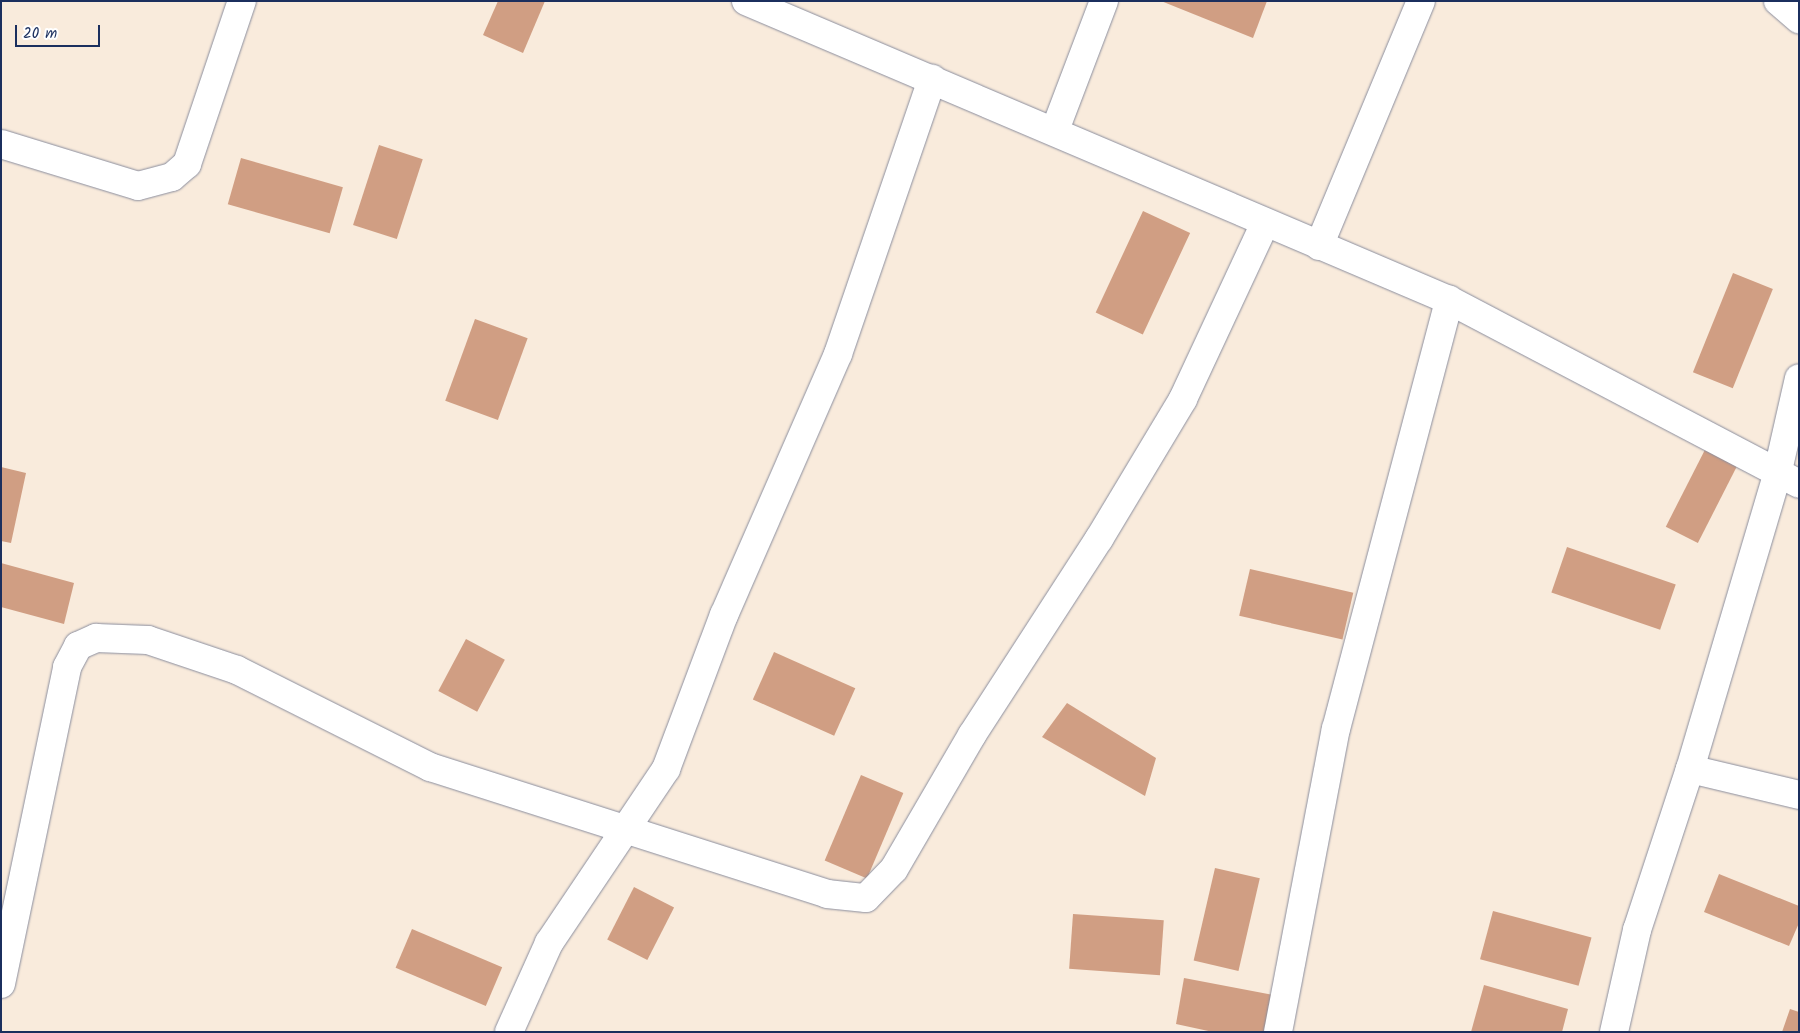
<!DOCTYPE html>
<style>
body{margin:0}
#map{position:relative;width:1800px;height:1033px;overflow:hidden;background:#f9ebdc;font-family:Kalam,sans-serif}
div>[style]{position:absolute}
[style*='--x']{left:calc(var(--x)*1px);top:calc(var(--y)*1px);width:calc(var(--w)*1px);rotate:calc(var(--a)*1deg)}
.building>*{inset:0;background:#d09e83;transform-origin:0 0}
.roads{filter:drop-shadow(0 0 1px #8a8d9d) drop-shadow(0 0 1px #8a8d9d)}
.minor>*{height:28px;margin:-14px;padding:0 14px;transform-origin:14px;border-radius:14px;background:#fff}
span{translate:-50% -50%;white-space:nowrap;text-align:center;line-height:1.15;-webkit-text-stroke:4px #fff;paint-order:stroke}
.frame{position:absolute;inset:0;border:2px solid #1b2f5e;pointer-events:none}
.scale{position:absolute;left:15px;top:25px;width:85px;height:22px;box-sizing:border-box;border:2px solid #1b2f5e;border-top:0;padding-left:6px;font-size:15px;line-height:18px;white-space:nowrap;color:#1b2f5e;-webkit-text-stroke:4px #fff;paint-order:stroke}
</style>
<div id="map">
<div class="building">
<div style="clip-path:polygon(498px 1px,545px 1px,523px 53px,483px 35px)"></div>
<div style="clip-path:polygon(1161px 1px,1267px 1px,1253px 38px)"></div>
<div style="left:379px;top:145px;width:46px;height:84px;rotate:18deg"></div>
<div style="left:241px;top:158px;width:106px;height:48px;rotate:16deg"></div>
<div style="left:1143px;top:211px;width:52px;height:112px;rotate:25deg"></div>
<div style="left:1733px;top:273px;width:43px;height:107px;rotate:22deg"></div>
<div style="left:475px;top:319px;width:56px;height:87px;rotate:20deg"></div>
<div style="left:1713px;top:434px;width:36px;height:104px;rotate:27deg"></div>
<div style="clip-path:polygon(1px 467px,26px 473px,11px 543px,1px 541px)"></div>
<div style="left:1567px;top:547px;width:115px;height:48px;rotate:19deg"></div>
<div style="clip-path:polygon(1px 563px,74px 583px,64px 624px,1px 607px)"></div>
<div style="left:1250px;top:569px;width:106px;height:48px;rotate:13deg"></div>
<div style="left:466px;top:639px;width:44px;height:59px;rotate:28deg"></div>
<div style="left:774px;top:652px;width:89px;height:52px;rotate:24deg"></div>
<div style="clip-path:polygon(1067px 703px,1156px 758px,1145px 796px,1042px 737px)"></div>
<div style="left:861px;top:775px;width:46px;height:93px;rotate:23deg"></div>
<div style="left:1215px;top:868px;width:46px;height:95px;rotate:13deg"></div>
<div style="clip-path:polygon(1719px 874px,1799px 906px,1799px 923px,1789px 946px,1704px 912px)"></div>
<div style="left:634px;top:887px;width:45px;height:59px;rotate:27deg"></div>
<div style="left:1493px;top:911px;width:102px;height:50px;rotate:15deg"></div>
<div style="left:1073px;top:914px;width:91px;height:55px;rotate:4deg"></div>
<div style="left:412px;top:929px;width:98px;height:42px;rotate:23deg"></div>
<div style="clip-path:polygon(1184px 978px,1278px 996px,1271px 1032px,1213px 1032px,1176px 1024px)"></div>
<div style="clip-path:polygon(1484px 985px,1568px 1009px,1562px 1032px,1471px 1032px)"></div>
<div style="clip-path:polygon(1790px 1009px,1799px 1012px,1799px 1032px,1782px 1032px)"></div>
</div>
<div class="roads">
<div class="minor">
<div style="--x:746;--y:1;--w:764;--a:23.04"></div>
<div style="--x:1449;--y:300;--w:395;--a:27.7"></div>
<div style="--x:1778;--y:1;--w:28;--a:41"></div>
<div style="--x:1055;--y:130;--w:138;--a:-69.2"></div>
<div style="--x:1;--y:144;--w:143;--a:17"></div>
<div style="--x:138;--y:186;--w:35;--a:-15"></div>
<div style="--x:172;--y:177;--w:20;--a:-41"></div>
<div style="--x:187;--y:164;--w:172;--a:-71.4"></div>
<div style="--x:1319;--y:246;--w:265;--a:-67.4"></div>
<div style="--x:1690;--y:769;--w:112;--a:13.4"></div>
<div style="--x:1;--y:984;--w:324;--a:-78.2"></div>
<div style="--x:67;--y:667;--w:24;--a:-62"></div>
<div style="--x:78;--y:646;--w:20;--a:-24"></div>
<div style="--x:96;--y:638;--w:52;--a:2.2"></div>
<div style="--x:148;--y:640;--w:94;--a:18.6"></div>
<div style="--x:237;--y:670;--w:216;--a:26.7"></div>
<div style="--x:430;--y:767;--w:417;--a:17.7"></div>
<div style="--x:827;--y:894;--w:39;--a:6"></div>
<div style="--x:866;--y:898;--w:40;--a:-46"></div>
<div style="--x:894;--y:869;--w:155;--a:-59.8"></div>
<div style="--x:972;--y:735;--w:234;--a:-57.1"></div>
<div style="--x:1099;--y:539;--w:163;--a:-59"></div>
<div style="--x:1183;--y:399;--w:194;--a:-65"></div>
<div style="--x:509;--y:1032;--w:98;--a:-65.8"></div>
<div style="--x:549;--y:943;--w:210;--a:-56.1"></div>
<div style="--x:666;--y:769;--w:165;--a:-69.4"></div>
<div style="--x:724;--y:615;--w:285;--a:-66.4"></div>
<div style="--x:838;--y:354;--w:291;--a:-71.1"></div>
<div style="--x:1278;--y:1032;--w:309;--a:-79.2"></div>
<div style="--x:1336;--y:729;--w:444;--a:-75.2"></div>
<div style="--x:1614;--y:1032;--w:105;--a:-77.3"></div>
<div style="--x:1637;--y:930;--w:169;--a:-71.8"></div>
<div style="--x:1690;--y:769;--w:307;--a:-73.5"></div>
<div style="--x:1777;--y:475;--w:99;--a:-77.2"></div>
</div>
</div>
<div class="frame"></div>
<div class="scale">20 m</div>
</div>
